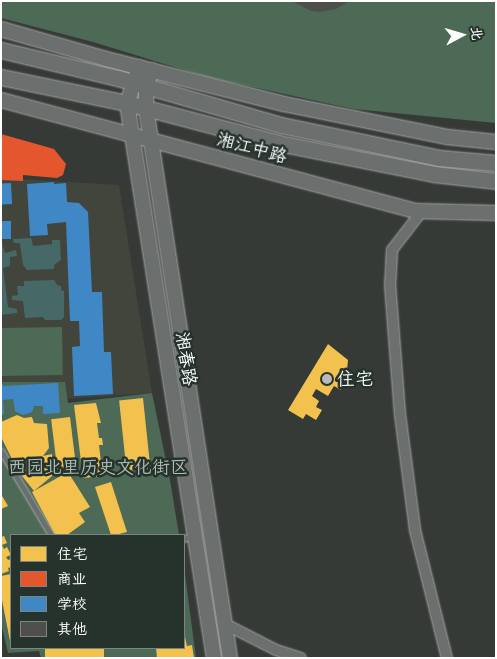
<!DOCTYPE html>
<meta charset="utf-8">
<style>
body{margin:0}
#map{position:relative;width:497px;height:659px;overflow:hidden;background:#363a36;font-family:Delius,"LXGW WenKai TC",sans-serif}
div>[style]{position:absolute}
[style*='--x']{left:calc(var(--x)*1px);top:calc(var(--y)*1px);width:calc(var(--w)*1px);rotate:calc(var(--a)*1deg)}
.built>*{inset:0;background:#42453c}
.green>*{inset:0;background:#4c6a55;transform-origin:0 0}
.water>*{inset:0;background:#466867}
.homes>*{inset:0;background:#f2c14e;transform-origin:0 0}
.shops>*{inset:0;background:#e4572e}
.schools>*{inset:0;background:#3f88c5;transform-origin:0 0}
.building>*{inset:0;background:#4e4e4a}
.roads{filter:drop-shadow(0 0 1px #a5a6a5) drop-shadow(0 0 1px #a5a6a5)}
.lane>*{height:5px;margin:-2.5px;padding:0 2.5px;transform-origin:2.5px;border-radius:2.5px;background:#6b6f6d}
.street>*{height:10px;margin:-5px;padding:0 5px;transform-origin:5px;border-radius:5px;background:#6b6f6d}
.secondary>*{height:14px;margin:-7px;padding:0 7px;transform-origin:7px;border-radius:7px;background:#6b6f6d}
.primary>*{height:15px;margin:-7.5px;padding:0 7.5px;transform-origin:7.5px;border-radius:7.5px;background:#6b6f6d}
.dots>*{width:14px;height:14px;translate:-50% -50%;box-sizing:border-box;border:2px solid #26332d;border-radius:50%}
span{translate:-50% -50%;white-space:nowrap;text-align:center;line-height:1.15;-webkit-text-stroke:5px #26332d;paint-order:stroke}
.street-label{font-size:18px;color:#fff}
.poi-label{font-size:18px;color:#fff}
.left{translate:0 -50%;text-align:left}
.park-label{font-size:18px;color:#b0bfb5}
.frame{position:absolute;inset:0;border:2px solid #fff;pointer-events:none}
.legend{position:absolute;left:10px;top:534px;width:175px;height:115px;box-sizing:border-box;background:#26332d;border:1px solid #7d8581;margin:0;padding:6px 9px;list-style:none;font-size:15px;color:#fff}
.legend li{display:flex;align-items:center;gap:10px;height:25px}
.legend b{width:25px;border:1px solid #7d8581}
.north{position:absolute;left:437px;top:10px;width:50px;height:50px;-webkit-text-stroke:4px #26332d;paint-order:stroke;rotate:84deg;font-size:14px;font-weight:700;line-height:20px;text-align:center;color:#fff}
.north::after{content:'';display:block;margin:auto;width:18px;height:22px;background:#fff;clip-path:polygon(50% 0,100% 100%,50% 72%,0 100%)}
</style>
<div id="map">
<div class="built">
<div style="clip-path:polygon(1px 178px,119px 185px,152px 393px,1px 403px)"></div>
</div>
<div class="green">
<div style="clip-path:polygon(1px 1px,496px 1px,496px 123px,354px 109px,207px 77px,93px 42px,1px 18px)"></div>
<div style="left:62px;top:327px;width:48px;height:61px;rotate:89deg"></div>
<div style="clip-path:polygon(1px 382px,65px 382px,68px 403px,152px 393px,170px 480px,179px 535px,11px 535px,11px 648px,184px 648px,184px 567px,196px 658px,41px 658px,39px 651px,8px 653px,1px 623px)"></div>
</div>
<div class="water">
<div style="clip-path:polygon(31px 238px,33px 246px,52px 244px,52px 240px,60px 240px,61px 260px,54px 265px,54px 269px,27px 270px,23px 265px,20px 243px,14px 243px,13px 239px)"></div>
<div style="clip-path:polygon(1px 240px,5px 253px,16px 250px,17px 256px,10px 257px,10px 266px,3px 268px,8px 307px,17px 309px,17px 313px,1px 315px)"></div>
<div style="clip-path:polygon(54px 280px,57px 285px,61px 286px,61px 290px,64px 291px,64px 317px,61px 320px,45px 320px,43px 317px,25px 318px,23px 301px,12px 300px,12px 296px,18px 295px,17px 286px,24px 286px,24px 281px)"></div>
</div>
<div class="homes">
<div style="clip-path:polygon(328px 344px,348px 360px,347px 370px,352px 373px,341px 390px,334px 386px,328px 396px,316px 389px,312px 396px,319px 401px,316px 407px,322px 410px,316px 420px,306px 414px,303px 419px,288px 410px)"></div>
<div style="left:143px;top:398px;width:71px;height:24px;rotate:84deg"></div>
<div style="clip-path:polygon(96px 403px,101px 423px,97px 423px,99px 438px,102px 438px,103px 445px,99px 445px,101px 462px,104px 461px,106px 470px,102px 470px,103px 476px,83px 478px,74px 405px)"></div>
<div style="clip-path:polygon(17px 415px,24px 418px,32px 417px,34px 423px,47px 424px,49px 448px,43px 456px,52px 454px,52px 476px,34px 491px,18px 471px,1px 437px,1px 422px)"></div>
<div style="left:70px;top:417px;width:51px;height:19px;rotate:83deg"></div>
<div style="clip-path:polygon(68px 472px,90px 507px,79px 513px,85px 522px,67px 535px,55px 535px,32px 492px)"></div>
<div style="clip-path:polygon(111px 482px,127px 532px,115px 535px,111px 535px,95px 487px)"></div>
<div style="clip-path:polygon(1px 494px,8px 506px,1px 509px)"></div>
<div style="clip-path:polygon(4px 536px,7px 543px,2px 545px,4px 549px,7px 547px,11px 555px,6px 557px,8px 560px,11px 559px,11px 567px,8px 568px,9px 571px,1px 574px,1px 537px)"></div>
<div style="clip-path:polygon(11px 574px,11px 641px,10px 641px,1px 595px,1px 576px)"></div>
<div style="clip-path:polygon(184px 632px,187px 646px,192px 645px,194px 658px,157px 658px,156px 648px,184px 648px)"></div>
<div style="left:45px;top:648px;width:59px;height:10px"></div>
</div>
<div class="shops">
<div style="clip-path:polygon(1px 134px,54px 149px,66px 164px,63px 175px,57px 178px,23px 175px,23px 181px,1px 180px)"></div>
</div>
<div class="schools">
<div style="clip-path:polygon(54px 182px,54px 184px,66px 183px,67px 202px,79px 203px,88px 212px,92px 292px,102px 292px,104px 352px,111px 352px,113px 394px,74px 396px,72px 347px,80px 346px,79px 321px,70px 321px,66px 222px,47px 224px,48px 235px,30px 236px,27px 184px)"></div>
<div style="left:11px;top:183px;width:21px;height:10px;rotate:87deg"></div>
<div style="left:1px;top:221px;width:10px;height:18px"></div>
<div style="clip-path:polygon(1px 381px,3px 386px,58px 383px,60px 413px,43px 414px,43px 406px,34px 406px,32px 412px,23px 415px,15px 411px,13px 399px,3px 400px,4px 414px,1px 414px)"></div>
</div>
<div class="building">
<div style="clip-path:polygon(292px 1px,349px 1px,336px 9px,320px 12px,311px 11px)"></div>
</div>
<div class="roads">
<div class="lane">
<div style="--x:1;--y:451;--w:98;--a:59.2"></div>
<div style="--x:184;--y:539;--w:9;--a:-27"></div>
</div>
<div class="street">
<div style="--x:422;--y:211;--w:49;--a:127.6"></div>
<div style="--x:392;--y:250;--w:34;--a:93"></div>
<div style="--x:390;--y:284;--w:130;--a:85.6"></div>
<div style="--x:400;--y:414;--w:117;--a:82.6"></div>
<div style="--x:415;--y:530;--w:132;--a:76"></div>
<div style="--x:225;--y:624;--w:57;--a:27"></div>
<div style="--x:276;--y:650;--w:26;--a:18"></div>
</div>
<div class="secondary">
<div style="--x:1;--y:29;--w:109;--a:15.9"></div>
<div style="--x:106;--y:59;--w:184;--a:14.2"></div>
<div style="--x:284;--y:104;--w:166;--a:11.4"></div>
<div style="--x:447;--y:137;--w:49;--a:5.8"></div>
<div style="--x:139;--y:67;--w:38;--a:108"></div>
<div style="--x:127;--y:103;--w:562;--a:81.09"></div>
<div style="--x:152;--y:70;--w:17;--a:111"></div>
<div style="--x:146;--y:86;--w:22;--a:90"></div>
<div style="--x:146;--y:108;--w:556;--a:81.32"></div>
<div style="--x:1;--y:100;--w:430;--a:15"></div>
<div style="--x:416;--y:211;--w:80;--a:1.4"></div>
</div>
<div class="primary">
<div style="--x:1;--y:50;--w:120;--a:13.5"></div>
<div style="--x:118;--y:78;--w:170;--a:16.1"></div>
<div style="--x:281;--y:125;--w:161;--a:11.8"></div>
<div style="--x:439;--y:158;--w:57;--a:5"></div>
<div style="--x:1;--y:77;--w:129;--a:11.7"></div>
<div style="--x:127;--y:103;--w:156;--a:14.8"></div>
<div style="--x:278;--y:143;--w:159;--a:11.2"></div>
<div style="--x:434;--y:174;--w:62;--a:6.4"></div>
</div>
</div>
<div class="dots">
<div style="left:327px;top:379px;background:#b9bab9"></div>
</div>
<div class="street-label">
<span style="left:252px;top:148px;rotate:15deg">湘江中路</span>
<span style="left:186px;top:359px;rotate:81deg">湘春路</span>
</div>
<div class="poi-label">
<span class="left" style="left:337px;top:379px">住宅</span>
</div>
<div class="park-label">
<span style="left:98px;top:467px">西园北里历史文化街区</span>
</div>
<div class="frame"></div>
<ul class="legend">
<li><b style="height:14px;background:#f2c14e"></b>住宅</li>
<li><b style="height:14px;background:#e4572e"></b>商业</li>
<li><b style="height:14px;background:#3f88c5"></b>学校</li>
<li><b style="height:14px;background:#4e4e4a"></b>其他</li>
</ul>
<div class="north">北</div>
</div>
